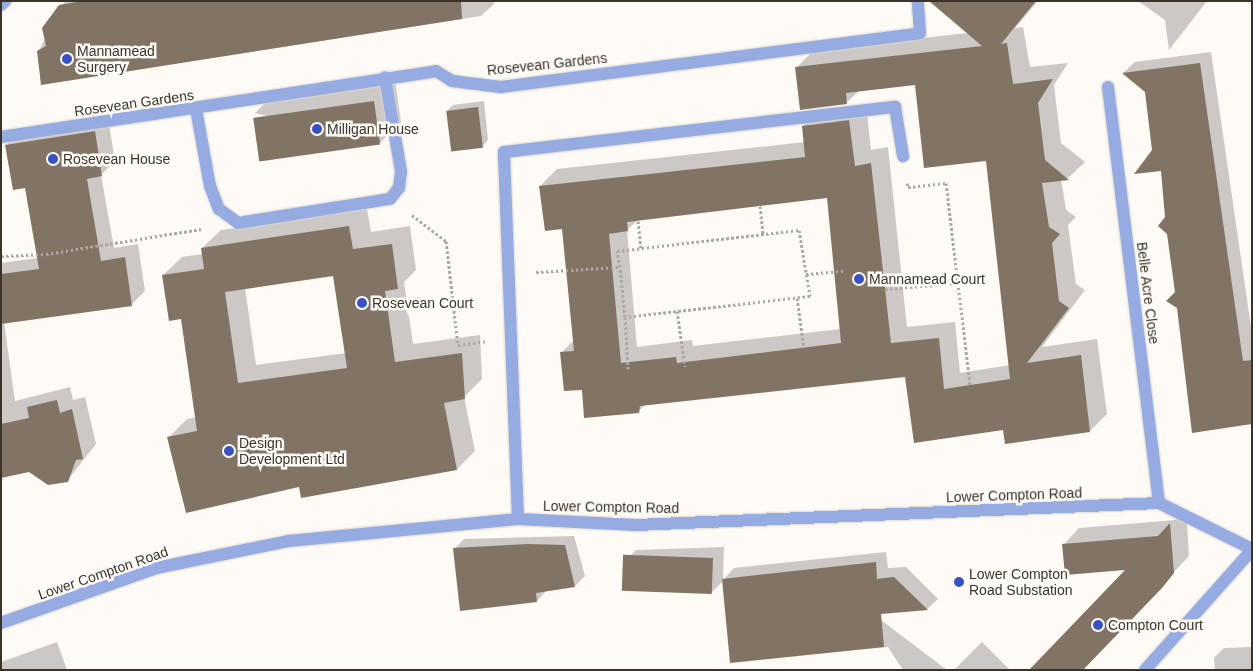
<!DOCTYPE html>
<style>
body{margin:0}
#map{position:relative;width:1253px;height:671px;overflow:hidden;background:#fefbf7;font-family:Helvetica,sans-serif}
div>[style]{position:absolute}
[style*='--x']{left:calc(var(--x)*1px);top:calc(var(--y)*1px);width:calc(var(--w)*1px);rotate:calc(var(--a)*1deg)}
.shadow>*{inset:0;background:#0003}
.building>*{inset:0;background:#817464;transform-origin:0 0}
.path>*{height:3px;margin-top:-1.5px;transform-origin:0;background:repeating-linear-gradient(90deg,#aca8a3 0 2.5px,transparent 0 5px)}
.roads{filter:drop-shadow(0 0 1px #dbd7d2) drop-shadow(0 0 1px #dbd7d2)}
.lane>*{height:12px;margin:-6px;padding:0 6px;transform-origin:6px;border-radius:6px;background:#96abe2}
.street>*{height:12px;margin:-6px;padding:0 6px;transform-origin:6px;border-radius:6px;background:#96abe2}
.dots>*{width:14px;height:14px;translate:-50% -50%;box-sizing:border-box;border:2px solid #fefbf7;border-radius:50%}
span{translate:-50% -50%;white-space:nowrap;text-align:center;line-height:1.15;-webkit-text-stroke:5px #fefbf7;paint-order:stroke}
.poi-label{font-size:14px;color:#39332c}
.left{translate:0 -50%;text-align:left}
.street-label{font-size:14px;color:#39332c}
.frame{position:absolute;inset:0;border:2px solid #39332c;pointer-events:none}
</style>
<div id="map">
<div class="shadow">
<div style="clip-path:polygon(65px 1px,494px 1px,494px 4px,481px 16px,42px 84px,38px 52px)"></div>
<div style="clip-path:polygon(evenodd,962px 1px,1038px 1px,1015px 28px,1023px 27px,1030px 67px,1068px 63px,1054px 85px,1061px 143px,1085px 162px,1068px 178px,1061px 179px,1066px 210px,1076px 217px,1068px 225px,1076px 284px,1085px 290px,1042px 347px,1097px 339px,1107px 414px,1090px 431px,1006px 443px,1004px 429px,906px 376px,646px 404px,638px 412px,583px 388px,561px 353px,574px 340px,563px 227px,540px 186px,557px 169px,805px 142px,803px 126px,820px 109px,866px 104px,871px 150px,888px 147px,907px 327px,955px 322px,960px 373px,1010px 365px,987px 159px,916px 83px,860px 90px,846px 103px,797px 67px,814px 50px,968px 33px,962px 1px,828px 196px,841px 329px,693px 346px,692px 340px,637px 347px,627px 230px,638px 220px,828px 196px)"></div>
<div style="clip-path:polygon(1138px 1px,1207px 1px,1169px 50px,1165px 20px)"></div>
<div style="clip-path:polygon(1211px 52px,1252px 334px,1252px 423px,1176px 292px,1163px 169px,1153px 150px,1146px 92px,1123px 73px,1135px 62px)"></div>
<div style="clip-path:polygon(395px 80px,401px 122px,379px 144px,255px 113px,276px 92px)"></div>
<div style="clip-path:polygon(484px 101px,488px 140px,483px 146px,447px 111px,453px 105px)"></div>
<div style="clip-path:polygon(108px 118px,115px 161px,101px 175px,114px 248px,138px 244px,145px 291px,131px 305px,4px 322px,15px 401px,70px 387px,73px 400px,85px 397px,96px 444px,67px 481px,29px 471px,3px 477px,1px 483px,1px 263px,38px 258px,26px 186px,6px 145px,20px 132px)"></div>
<div style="clip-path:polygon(evenodd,367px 209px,371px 232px,410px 226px,416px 270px,404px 282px,413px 344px,480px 335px,482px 379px,464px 397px,475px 451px,457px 469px,302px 496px,300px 485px,168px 438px,187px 419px,197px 417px,182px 317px,163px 275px,182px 257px,203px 254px,202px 248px,221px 230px,367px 209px,334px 274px,346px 353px,256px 365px,245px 288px,334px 274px)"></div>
<div style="clip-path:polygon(1186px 509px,1189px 556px,1082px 670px,1129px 568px,1064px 544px,1079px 528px,1175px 520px)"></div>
<div style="clip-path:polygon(574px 536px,585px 576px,575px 586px,547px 590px,537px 601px,454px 549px,464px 539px)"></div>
<div style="clip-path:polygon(724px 547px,723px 580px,734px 568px,886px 552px,888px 568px,906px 567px,938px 599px,927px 609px,873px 614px,947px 670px,903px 670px,888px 647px,731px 662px,724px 580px,711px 593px,624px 562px,636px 550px)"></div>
<div style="clip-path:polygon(57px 642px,67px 670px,1px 670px,1px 662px)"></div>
<div style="clip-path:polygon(982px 642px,1010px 670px,954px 670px)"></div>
<div style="clip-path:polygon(1252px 647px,1252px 670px,1215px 670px,1214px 658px,1224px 648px)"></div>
</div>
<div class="building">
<div style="clip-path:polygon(83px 1px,461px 1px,462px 19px,41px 85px,37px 51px,46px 46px,42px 28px,59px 5px)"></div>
<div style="clip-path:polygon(evenodd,929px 1px,1036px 1px,1001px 44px,1007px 43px,1013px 84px,1053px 79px,1038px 103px,1045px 160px,1069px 180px,1042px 183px,1049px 227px,1060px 234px,1052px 243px,1059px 301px,1069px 308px,1027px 363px,1081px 355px,1090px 432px,1005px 444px,1003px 430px,914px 443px,905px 377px,640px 406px,639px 413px,584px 418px,582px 390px,564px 391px,560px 352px,574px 351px,562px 229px,545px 231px,539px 186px,805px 157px,802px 126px,849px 120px,855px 166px,871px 163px,891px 343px,939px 338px,944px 389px,1010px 379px,986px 161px,924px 168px,915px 85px,846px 93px,847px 104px,800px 110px,795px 67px,982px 46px,929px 1px,827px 198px,841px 343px,677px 363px,676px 357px,621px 363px,609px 234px,628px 231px,627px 222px,827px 198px)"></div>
<div style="clip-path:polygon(1200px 63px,1243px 361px,1252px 360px,1252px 424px,1192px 433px,1177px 308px,1166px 301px,1175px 292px,1167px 234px,1158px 226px,1165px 217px,1161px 171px,1134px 174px,1152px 150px,1145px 92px,1122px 73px)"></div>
<div style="left:374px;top:101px;width:44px;height:122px;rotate:82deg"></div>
<div style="left:478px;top:107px;width:41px;height:32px;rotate:83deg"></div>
<div style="clip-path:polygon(95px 131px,102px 176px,87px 179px,101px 261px,125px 257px,132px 306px,1px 324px,1px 274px,39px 269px,25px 188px,13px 190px,5px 145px)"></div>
<div style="clip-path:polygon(evenodd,349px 226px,353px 249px,392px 244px,398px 289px,385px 291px,395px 362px,462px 353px,465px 399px,444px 403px,457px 470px,301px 498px,299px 487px,186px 513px,167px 437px,197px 431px,181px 319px,169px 321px,162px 275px,204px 269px,201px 248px,349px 226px,333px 276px,347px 368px,238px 383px,225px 292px,333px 276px)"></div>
<div style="clip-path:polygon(57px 400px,60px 413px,72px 409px,83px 459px,76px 460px,68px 482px,48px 485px,29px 472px,1px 478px,1px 424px,29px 418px,27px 407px)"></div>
<div style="clip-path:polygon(1170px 523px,1174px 573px,1162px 588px,1083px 670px,1029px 670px,1125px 570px,1065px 575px,1062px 544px,1158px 536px)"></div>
<div style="clip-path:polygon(528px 544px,565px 545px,575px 587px,536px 593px,537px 602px,460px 611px,453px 548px)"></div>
<div style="left:713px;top:558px;width:36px;height:90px;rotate:92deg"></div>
<div style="clip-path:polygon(876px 562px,877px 579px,894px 577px,928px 610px,881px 614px,884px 647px,730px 663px,722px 579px)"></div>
</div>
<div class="path">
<div style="--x:907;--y:183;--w:4;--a:76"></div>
<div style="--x:908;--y:187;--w:38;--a:-6"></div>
<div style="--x:946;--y:183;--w:203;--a:83.2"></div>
<div style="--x:760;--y:206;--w:28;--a:84"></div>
<div style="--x:412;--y:215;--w:43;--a:37.4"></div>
<div style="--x:446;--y:241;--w:105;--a:83.4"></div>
<div style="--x:458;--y:345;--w:27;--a:-8"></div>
<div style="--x:638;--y:221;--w:27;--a:84"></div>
<div style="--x:1;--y:256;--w:45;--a:-2.5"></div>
<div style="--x:46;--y:254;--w:157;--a:-9.2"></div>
<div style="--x:536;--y:272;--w:84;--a:-3.4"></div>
<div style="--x:620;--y:267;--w:16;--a:-101"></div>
<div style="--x:617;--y:251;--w:183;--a:-6.6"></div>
<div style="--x:799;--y:230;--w:67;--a:80.5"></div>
<div style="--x:810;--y:296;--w:186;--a:173.5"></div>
<div style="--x:625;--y:317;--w:50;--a:-95.7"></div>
<div style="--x:806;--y:274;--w:37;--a:-5"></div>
<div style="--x:885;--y:289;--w:73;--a:-4.7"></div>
<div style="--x:797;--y:298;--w:50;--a:82"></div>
<div style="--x:677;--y:311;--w:56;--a:81.7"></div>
<div style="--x:625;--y:317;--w:52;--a:86.7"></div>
</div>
<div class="roads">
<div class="lane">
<div style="--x:196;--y:109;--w:78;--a:79.7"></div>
<div style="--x:210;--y:186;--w:25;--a:69"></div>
<div style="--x:219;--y:209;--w:24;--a:36"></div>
<div style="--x:238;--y:223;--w:154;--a:-9"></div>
<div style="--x:390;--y:199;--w:14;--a:-51"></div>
<div style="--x:399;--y:188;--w:17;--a:-83"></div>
<div style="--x:401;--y:171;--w:95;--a:-99.7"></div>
<div style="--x:1;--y:137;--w:440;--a:-8.6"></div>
<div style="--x:436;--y:71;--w:19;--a:32"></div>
<div style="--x:452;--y:81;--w:49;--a:7"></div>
<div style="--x:501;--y:87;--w:422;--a:-7.3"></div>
<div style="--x:920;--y:33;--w:32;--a:-94"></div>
<div style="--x:518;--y:519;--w:367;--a:-92.2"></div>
<div style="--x:504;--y:152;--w:394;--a:-6.6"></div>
<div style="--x:895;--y:107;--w:50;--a:80.7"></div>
</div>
<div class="street">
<div style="--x:1;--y:5;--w:6;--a:-45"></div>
<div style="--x:1108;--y:87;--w:419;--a:83"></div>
<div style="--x:1;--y:623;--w:164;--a:-19.5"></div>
<div style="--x:156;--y:568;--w:136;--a:-11.5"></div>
<div style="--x:289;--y:541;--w:230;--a:-5.5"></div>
<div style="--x:518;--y:519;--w:118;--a:2.9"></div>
<div style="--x:636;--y:525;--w:523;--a:-2.41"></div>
<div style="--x:1159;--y:503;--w:104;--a:26.3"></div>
<div style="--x:1145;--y:670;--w:161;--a:-48.3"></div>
</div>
</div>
<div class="dots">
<div style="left:67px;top:59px;background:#3751c3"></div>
<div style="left:317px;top:129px;background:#3751c3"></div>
<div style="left:53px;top:159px;background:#3751c3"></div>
<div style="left:859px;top:279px;background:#3751c3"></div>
<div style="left:362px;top:303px;background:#3751c3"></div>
<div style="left:229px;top:451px;background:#3751c3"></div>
<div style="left:959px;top:582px;background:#3751c3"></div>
<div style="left:1098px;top:625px;background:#3751c3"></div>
</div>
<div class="poi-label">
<span class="left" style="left:77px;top:59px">Mannamead<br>Surgery</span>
<span class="left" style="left:327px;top:129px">Milligan House</span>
<span class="left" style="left:63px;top:159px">Rosevean House</span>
<span class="left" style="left:869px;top:279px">Mannamead Court</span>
<span class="left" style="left:372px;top:303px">Rosevean Court</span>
<span class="left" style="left:239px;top:451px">Design<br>Development Ltd</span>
<span class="left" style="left:969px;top:582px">Lower Compton<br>Road Substation</span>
<span class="left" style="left:1108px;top:625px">Compton Court</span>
</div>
<div class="street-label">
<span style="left:547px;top:64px;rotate:-6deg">Rosevean Gardens</span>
<span style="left:134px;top:103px;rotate:-8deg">Rosevean Gardens</span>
<span style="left:1148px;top:293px;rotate:83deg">Belle Acre Close</span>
<span style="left:1014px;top:495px;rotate:-2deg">Lower Compton Road</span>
<span style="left:611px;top:507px;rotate:1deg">Lower Compton Road</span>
<span style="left:103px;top:573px;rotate:-19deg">Lower Compton Road</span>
</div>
<div class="frame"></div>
</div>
